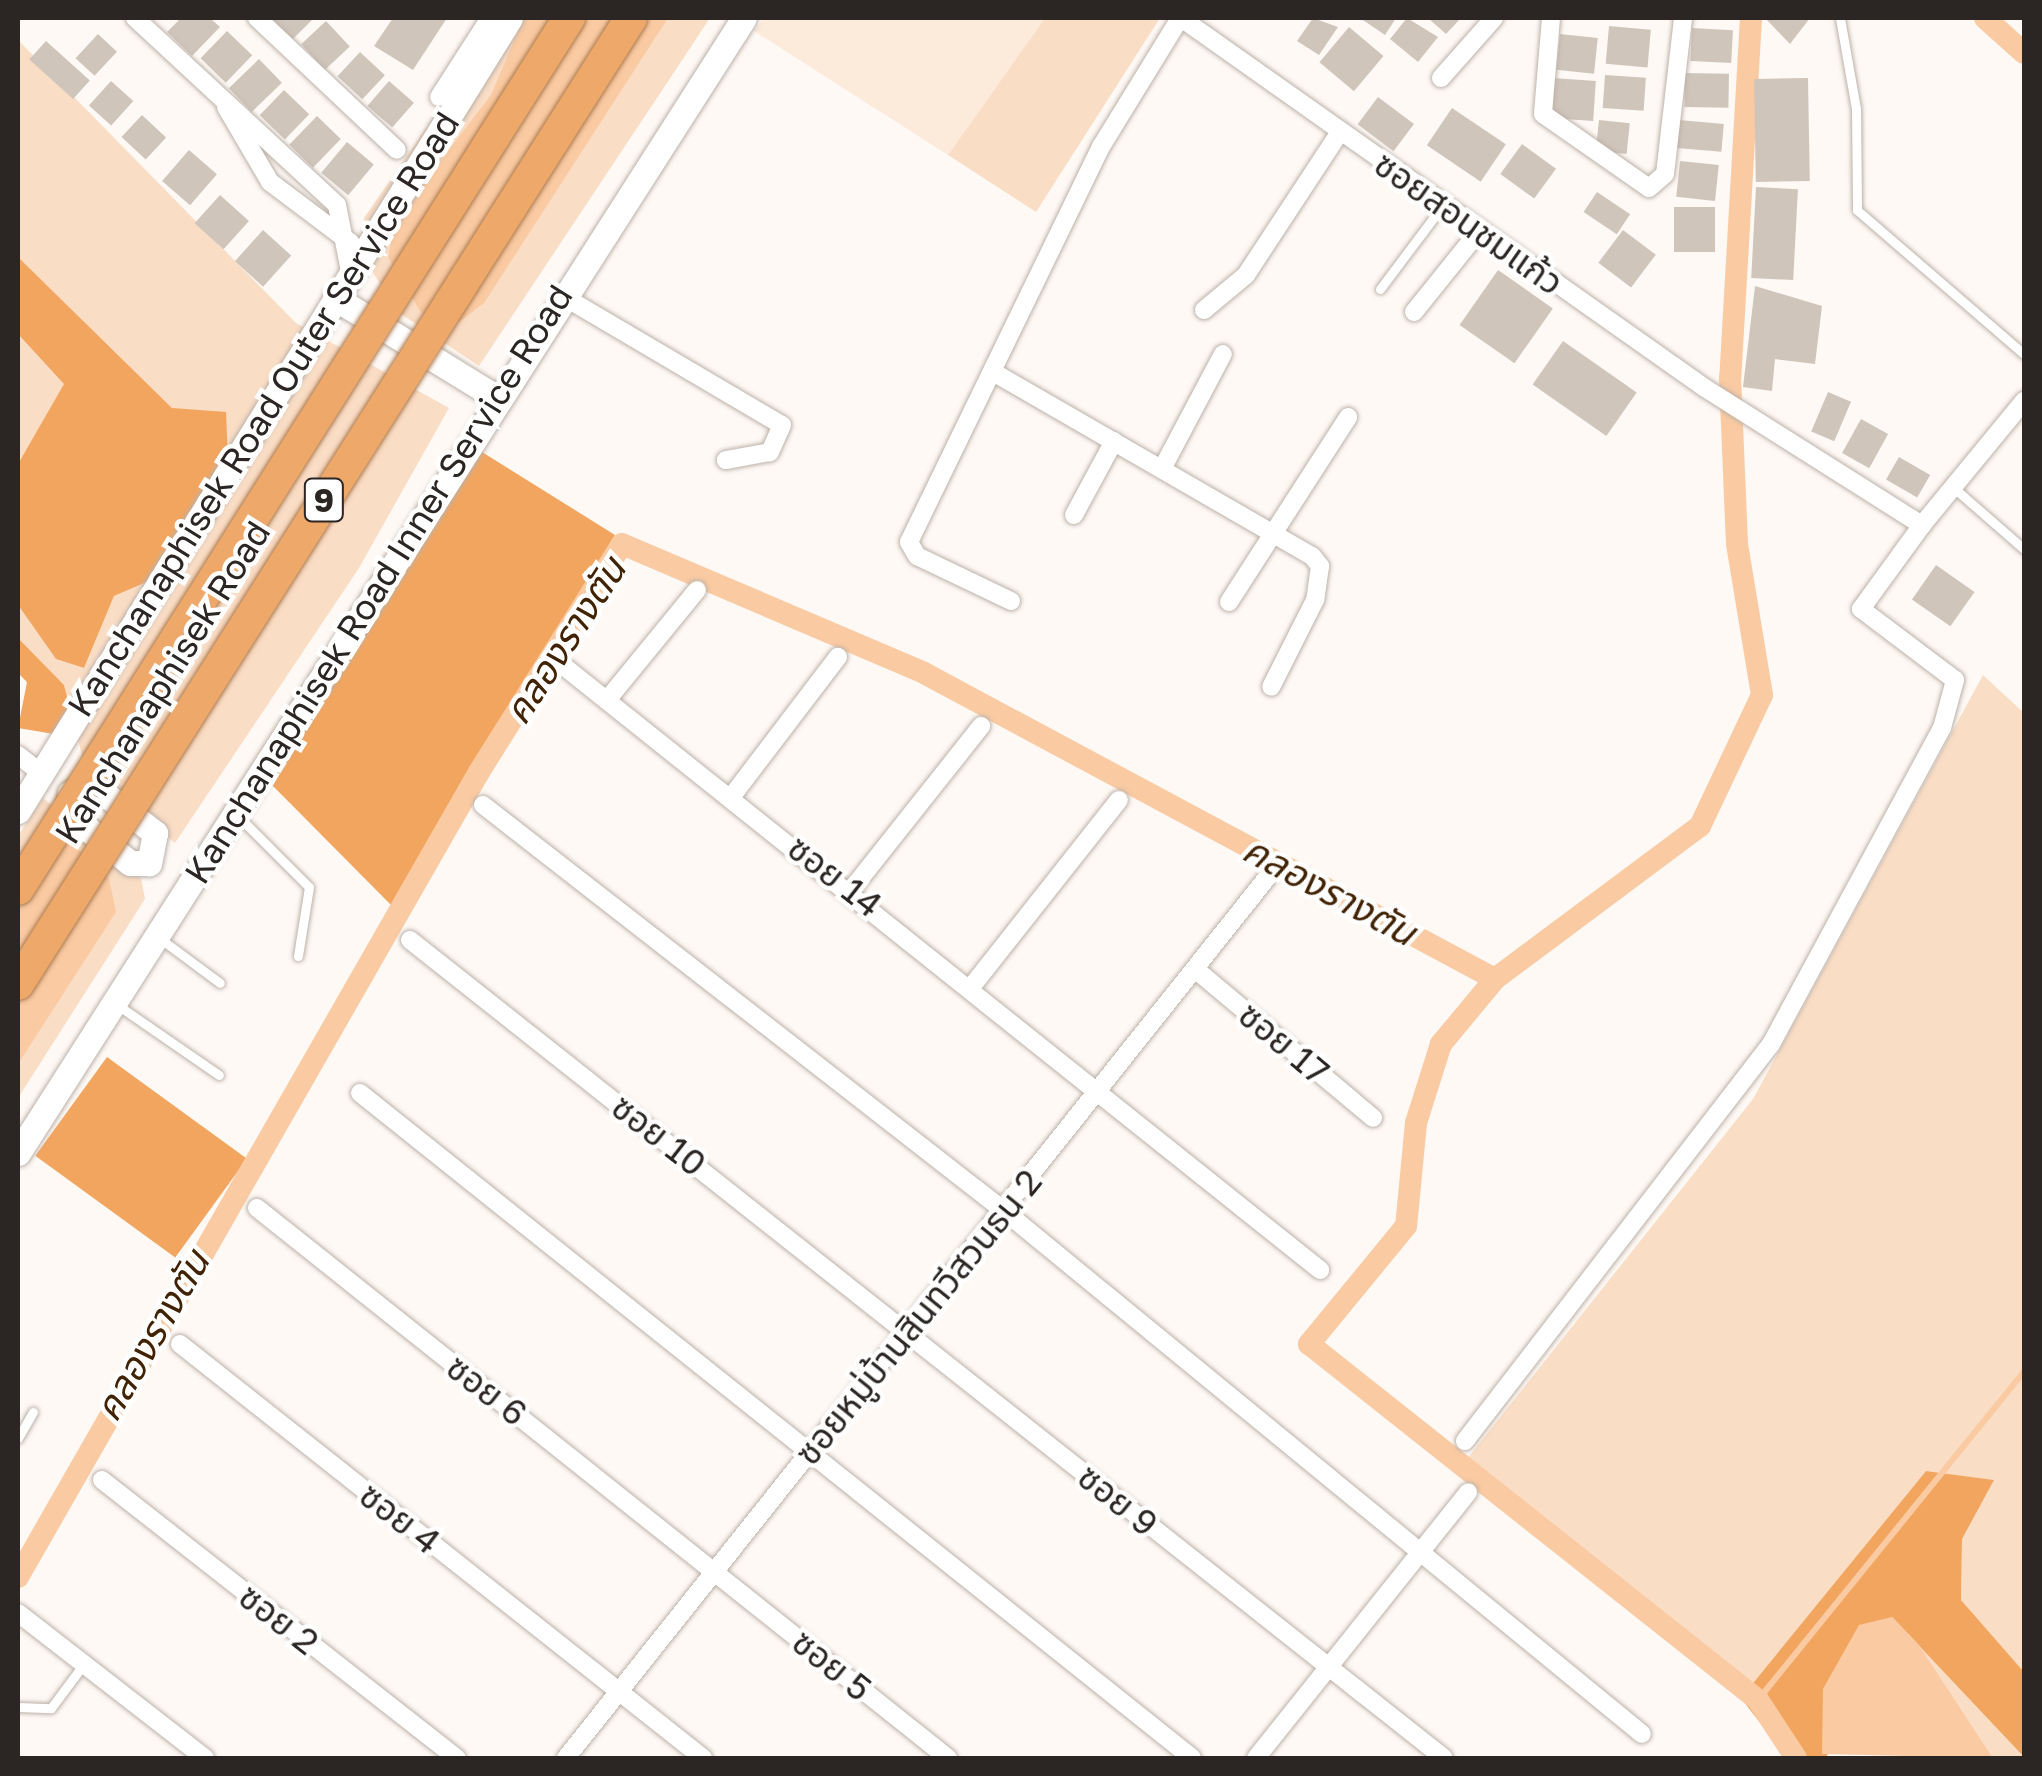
<!DOCTYPE html>
<meta charset="utf-8">
<style>
body{margin:0}
#map{position:relative;width:2042px;height:1776px;overflow:hidden;background:#fef9f5;font-family:"Golos Text","Noto Sans Thai",sans-serif}
div>[style]{position:absolute}
[style*='--x']{left:calc(var(--x)*1px);top:calc(var(--y)*1px);width:calc(var(--w)*1px);rotate:calc(var(--a)*1deg)}
.built>*{inset:0;background:#fceadb}
.green>*{inset:0;background:#faddc5}
.forest>*{inset:0;background:#f2a55f;transform-origin:0 0}
.water>*{inset:0;background:#facaa2}
.stream>*{height:6px;margin:-3px;padding:0 3px;transform-origin:3px;border-radius:3px;background:#facaa2}
.canal>*{height:22px;margin:-11px;padding:0 11px;transform-origin:11px;border-radius:11px;background:#facaa2}
.building>*{inset:0;background:#d0c5bb;transform-origin:0 0}
.roads{filter:drop-shadow(0 0 2px #bcb1a8) drop-shadow(0 0 2px #bcb1a8)}
.service>*{height:9px;margin:-4.5px;padding:0 4.5px;transform-origin:4.5px;border-radius:4.5px;background:#fff}
.minor>*{height:18px;margin:-9px;padding:0 9px;transform-origin:9px;border-radius:9px;background:#fff}
.secondary>*{height:25px;margin:-12.5px;padding:0 12.5px;transform-origin:12.5px;border-radius:12.5px;background:#fff}
.bridges{filter:drop-shadow(0 0 2px #aa7a50) drop-shadow(0 0 2px #aa7a50)}
.motorway-bridge>*{height:32px;margin:-16px;padding:0 16px;transform-origin:16px;border-radius:16px;background:#eea869}
span{translate:-50% -50%;white-space:nowrap;text-align:center;line-height:1.15;-webkit-text-stroke:9px #fff;paint-order:stroke}
.shield-label span{padding:2px 8px;background:#fff;border:2px solid;border-radius:8px;-webkit-text-stroke-width:0}
.shield-label{font-size:32px;color:#2b2623;font-weight:700}
.street-label{font-size:35px;color:#2b2623}
.water-label{font-size:38px;color:#412304;font-style:italic}
.frame{position:absolute;inset:0;border:20px solid #2b2623;pointer-events:none}
</style>
<div id="map">
<div class="built">
<div style="clip-path:polygon(764px 18px,1045px 18px,948px 155px,754px 31px)"></div>
</div>
<div class="green">
<div style="clip-path:polygon(502px 18px,710px 18px,479px 366px,401px 314px,373px 273px,364px 218px)"></div>
<div style="clip-path:polygon(1045px 18px,1160px 18px,1036px 212px,948px 155px)"></div>
<div style="clip-path:polygon(18px 40px,296px 323px,449px 408px,359px 568px,175px 843px,113px 796px,83px 759px,64px 685px,18px 638px,18px 605px,56px 659px,84px 668px,114px 596px,163px 575px,172px 408px,18px 257px)"></div>
<div style="clip-path:polygon(18px 334px,65px 384px,18px 464px)"></div>
<div style="clip-path:polygon(1983px 675px,2024px 713px,2024px 1672px,1961px 1600px,1962px 1539px,1993px 1480px,1926px 1471px,1754px 1684px,1467px 1459px,1753px 1099px)"></div>
<div style="clip-path:polygon(43px 798px,141px 878px,145px 899px,18px 1098px,18px 836px)"></div>
<div style="clip-path:polygon(1919px 1645px,2024px 1757px,2024px 1758px,1993px 1758px)"></div>
</div>
<div class="forest">
<div style="clip-path:polygon(18px 257px,172px 408px,226px 412px,229px 483px,163px 575px,114px 596px,84px 668px,56px 659px,18px 605px,18px 464px,64px 384px,18px 334px)"></div>
<div style="clip-path:polygon(482px 452px,615px 535px,394px 908px,270px 783px)"></div>
<div style="clip-path:polygon(18px 638px,64px 685px,78px 738px,18px 728px,27px 682px,18px 673px)"></div>
<div style="left:107px;top:1057px;width:173px;height:122px;rotate:36deg"></div>
<div style="clip-path:polygon(1926px 1471px,1994px 1480px,1962px 1539px,1961px 1600px,2024px 1672px,2024px 1757px,1892px 1617px,1826px 1758px,1787px 1758px,1741px 1698px)"></div>
</div>
<div class="water">
<div style="clip-path:polygon(524px 18px,668px 18px,484px 303px,447px 331px,420px 311px,388px 257px,396px 219px,491px 95px)"></div>
<div style="clip-path:polygon(35px 834px,76px 847px,109px 879px,116px 912px,18px 1064px,18px 861px)"></div>
<div style="clip-path:polygon(1892px 1617px,1919px 1645px,1993px 1758px,1822px 1754px,1823px 1689px,1859px 1625px)"></div>
</div>
<div class="stream">
<div style="--x:1758;--y:1700;--w:423;--a:-51"></div>
</div>
<div class="canal">
<div style="--x:1751;--y:18;--w:360;--a:93.3"></div>
<div style="--x:1730;--y:377;--w:167;--a:87.6"></div>
<div style="--x:1737;--y:544;--w:153;--a:80.6"></div>
<div style="--x:1762;--y:695;--w:145;--a:115.3"></div>
<div style="--x:1700;--y:826;--w:256;--a:143.3"></div>
<div style="--x:1495;--y:979;--w:85;--a:129.7"></div>
<div style="--x:1441;--y:1044;--w:83;--a:107.6"></div>
<div style="--x:1416;--y:1123;--w:103;--a:95.5"></div>
<div style="--x:1406;--y:1226;--w:153;--a:129.4"></div>
<div style="--x:1309;--y:1344;--w:573;--a:38.41"></div>
<div style="--x:1758;--y:1700;--w:69;--a:56.8"></div>
<div style="--x:1985;--y:18;--w:52;--a:41.9"></div>
<div style="--x:18;--y:1577;--w:928;--a:-60.2"></div>
<div style="--x:479;--y:772;--w:269;--a:-57.9"></div>
<div style="--x:622;--y:544;--w:328;--a:23.1"></div>
<div style="--x:924;--y:673;--w:648;--a:28.19"></div>
</div>
<div class="building">
<div style="clip-path:polygon(181px 18px,210px 18px,220px 27px,192px 56px,167px 32px)"></div>
<div style="clip-path:polygon(271px 18px,314px 18px,293px 39px)"></div>
<div style="clip-path:polygon(393px 18px,447px 18px,413px 70px,374px 46px)"></div>
<div style="clip-path:polygon(1313px 18px,1338px 27px,1319px 55px,1297px 41px)"></div>
<div style="clip-path:polygon(1360px 18px,1396px 18px,1385px 35px)"></div>
<div style="clip-path:polygon(1407px 18px,1438px 37px,1418px 62px,1390px 39px)"></div>
<div style="clip-path:polygon(1428px 18px,1461px 18px,1446px 34px)"></div>
<div style="clip-path:polygon(1765px 18px,1810px 18px,1790px 44px)"></div>
<div style="left:326px;top:21px;width:35px;height:34px;rotate:47deg"></div>
<div style="left:1609px;top:26px;width:42px;height:38px;rotate:5deg"></div>
<div style="left:1349px;top:27px;width:45px;height:46px;rotate:40deg"></div>
<div style="left:1692px;top:28px;width:41px;height:33px;rotate:3deg"></div>
<div style="left:227px;top:31px;width:35px;height:38px;rotate:44deg"></div>
<div style="left:98px;top:34px;width:26px;height:33px;rotate:43deg"></div>
<div style="left:1560px;top:34px;width:38px;height:36px;rotate:6deg"></div>
<div style="left:46px;top:41px;width:59px;height:25px;rotate:42deg"></div>
<div style="left:360px;top:52px;width:34px;height:33px;rotate:43deg"></div>
<div style="left:259px;top:59px;width:33px;height:42px;rotate:46deg"></div>
<div style="left:1685px;top:73px;width:44px;height:34px;rotate:1deg"></div>
<div style="left:1605px;top:75px;width:41px;height:33px;rotate:4deg"></div>
<div style="left:1553px;top:78px;width:43px;height:40px;rotate:4deg"></div>
<div style="left:1808px;top:78px;width:103px;height:54px;rotate:89deg"></div>
<div style="left:111px;top:81px;width:30px;height:33px;rotate:42deg"></div>
<div style="left:389px;top:81px;width:33px;height:33px;rotate:41deg"></div>
<div style="left:284px;top:90px;width:35px;height:35px;rotate:44deg"></div>
<div style="left:1378px;top:97px;width:45px;height:34px;rotate:37deg"></div>
<div style="left:1452px;top:108px;width:65px;height:45px;rotate:34deg"></div>
<div style="left:142px;top:115px;width:33px;height:30px;rotate:43deg"></div>
<div style="left:317px;top:116px;width:33px;height:40px;rotate:44deg"></div>
<div style="left:1599px;top:120px;width:31px;height:31px;rotate:6deg"></div>
<div style="left:1679px;top:120px;width:45px;height:28px;rotate:5deg"></div>
<div style="left:347px;top:142px;width:35px;height:40px;rotate:40deg"></div>
<div style="left:1522px;top:144px;width:42px;height:37px;rotate:36deg"></div>
<div style="left:189px;top:150px;width:37px;height:41px;rotate:41deg"></div>
<div style="left:1680px;top:161px;width:39px;height:36px;rotate:6deg"></div>
<div style="left:1756px;top:187px;width:42px;height:91px;rotate:3deg"></div>
<div style="left:1597px;top:192px;width:40px;height:24px;rotate:34deg"></div>
<div style="left:220px;top:195px;width:39px;height:38px;rotate:42deg"></div>
<div style="left:1715px;top:207px;width:45px;height:41px;rotate:90deg"></div>
<div style="left:263px;top:230px;width:38px;height:42px;rotate:42deg"></div>
<div style="left:1623px;top:230px;width:41px;height:41px;rotate:37deg"></div>
<div style="left:1498px;top:270px;width:67px;height:67px;rotate:35deg"></div>
<div style="clip-path:polygon(1755px 286px,1822px 306px,1815px 364px,1775px 359px,1772px 391px,1743px 387px)"></div>
<div style="left:1563px;top:341px;width:90px;height:53px;rotate:35deg"></div>
<div style="left:1828px;top:392px;width:25px;height:43px;rotate:23deg"></div>
<div style="left:1861px;top:419px;width:31px;height:39px;rotate:29deg"></div>
<div style="left:1899px;top:457px;width:36px;height:26px;rotate:30deg"></div>
<div style="left:1936px;top:565px;width:47px;height:42px;rotate:35deg"></div>
</div>
<div class="roads">
<div class="service">
<div style="--x:1840;--y:18;--w:92;--a:80"></div>
<div style="--x:1856;--y:109;--w:101;--a:89.4"></div>
<div style="--x:1857;--y:210;--w:221;--a:40.8"></div>
<div style="--x:1380;--y:289;--w:105;--a:-53.1"></div>
<div style="--x:1954;--y:488;--w:93;--a:41.1"></div>
<div style="--x:236;--y:814;--w:103;--a:45"></div>
<div style="--x:309;--y:887;--w:70;--a:99.1"></div>
<div style="--x:158;--y:937;--w:77;--a:36.6"></div>
<div style="--x:116;--y:1004;--w:125;--a:34.6"></div>
<div style="--x:18;--y:1438;--w:30;--a:-60"></div>
<div style="--x:18;--y:1707;--w:33;--a:2"></div>
<div style="--x:51;--y:1708;--w:54;--a:-53.3"></div>
</div>
<div class="minor">
<div style="--x:135;--y:18;--w:275;--a:42.8"></div>
<div style="--x:337;--y:205;--w:67;--a:78.9"></div>
<div style="--x:257;--y:18;--w:192;--a:43.3"></div>
<div style="--x:1181;--y:18;--w:641;--a:35.23"></div>
<div style="--x:1705;--y:388;--w:257;--a:32.3"></div>
<div style="--x:1922;--y:525;--w:161;--a:-50.6"></div>
<div style="--x:1551;--y:18;--w:96;--a:94.8"></div>
<div style="--x:1543;--y:114;--w:129;--a:34.9"></div>
<div style="--x:1649;--y:188;--w:21;--a:-41"></div>
<div style="--x:1665;--y:174;--w:157;--a:-83.4"></div>
<div style="--x:1441;--y:78;--w:80;--a:-48.5"></div>
<div style="--x:439;--y:97;--w:94;--a:-57.2"></div>
<div style="--x:226;--y:107;--w:87;--a:59.6"></div>
<div style="--x:270;--y:182;--w:101;--a:37"></div>
<div style="--x:561;--y:295;--w:256;--a:30.5"></div>
<div style="--x:782;--y:425;--w:30;--a:114"></div>
<div style="--x:770;--y:452;--w:45;--a:169.7"></div>
<div style="--x:1204;--y:310;--w:55;--a:-39.8"></div>
<div style="--x:1246;--y:275;--w:171;--a:-56.7"></div>
<div style="--x:1414;--y:312;--w:105;--a:-51.2"></div>
<div style="--x:993;--y:372;--w:368;--a:30"></div>
<div style="--x:1312;--y:556;--w:13;--a:51"></div>
<div style="--x:1320;--y:566;--w:34;--a:98"></div>
<div style="--x:1315;--y:600;--w:97;--a:116.8"></div>
<div style="--x:1162;--y:469;--w:130;--a:-62.1"></div>
<div style="--x:1074;--y:515;--w:84;--a:-61.6"></div>
<div style="--x:1011;--y:601;--w:104;--a:-154.4"></div>
<div style="--x:917;--y:556;--w:16;--a:-120"></div>
<div style="--x:909;--y:542;--w:441;--a:-64.1"></div>
<div style="--x:1102;--y:145;--w:147;--a:-58.4"></div>
<div style="--x:1229;--y:602;--w:220;--a:-57.2"></div>
<div style="--x:566;--y:668;--w:965;--a:38.6"></div>
<div style="--x:607;--y:700;--w:142;--a:-50.7"></div>
<div style="--x:18;--y:755;--w:31;--a:38"></div>
<div style="--x:732;--y:796;--w:175;--a:-52.7"></div>
<div style="--x:483;--y:805;--w:659;--a:37.91"></div>
<div style="--x:1003;--y:1210;--w:826;--a:39.35"></div>
<div style="--x:852;--y:889;--w:208;--a:-51.6"></div>
<div style="--x:410;--y:940;--w:1318;--a:38.35"></div>
<div style="--x:1195;--y:969;--w:232;--a:39.9"></div>
<div style="--x:972;--y:986;--w:237;--a:-51.7"></div>
<div style="--x:360;--y:1093;--w:1065;--a:38.63"></div>
<div style="--x:257;--y:1208;--w:883;--a:38.52"></div>
<div style="--x:180;--y:1344;--w:667;--a:38.36"></div>
<div style="--x:1465;--y:1441;--w:501;--a:-52.38"></div>
<div style="--x:1771;--y:1044;--w:359;--a:-61.6"></div>
<div style="--x:1942;--y:728;--w:50;--a:-74.8"></div>
<div style="--x:1955;--y:680;--w:118;--a:-142.9"></div>
<div style="--x:1861;--y:609;--w:104;--a:-54"></div>
<div style="--x:102;--y:1480;--w:451;--a:38.1"></div>
<div style="--x:18;--y:1613;--w:237;--a:37.8"></div>
<div style="--x:566;--y:1758;--w:1129;--a:-51.47"></div>
<div style="--x:1256;--y:1758;--w:340;--a:-51.4"></div>
</div>
<div class="secondary">
<div style="--x:335;--y:298;--w:189;--a:31.6"></div>
<div style="--x:92;--y:784;--w:80;--a:37.9"></div>
<div style="--x:155;--y:833;--w:31;--a:101"></div>
<div style="--x:149;--y:863;--w:19;--a:180"></div>
<div style="--x:130;--y:863;--w:73;--a:-141.1"></div>
<div style="--x:73;--y:817;--w:24;--a:-97"></div>
<div style="--x:70;--y:793;--w:24;--a:-22"></div>
<div style="--x:18;--y:811;--w:933;--a:-58.18"></div>
<div style="--x:18;--y:1153;--w:1347;--a:-57.4"></div>
</div>
</div>
<div class="bridges">
<div class="motorway-bridge">
<div style="--x:18;--y:889;--w:1031;--a:-57.68"></div>
<div style="--x:18;--y:984;--w:1144;--a:-57.6"></div>
</div>
</div>
<div class="shield-label">
<span style="left:324px;top:500px">9</span>
</div>
<div class="street-label">
<span style="left:1469px;top:223px;rotate:35deg">ซอยสอนชมแก้ว</span>
<span style="left:263px;top:414px;rotate:-58deg">Kanchanaphisek Road Outer Service Road</span>
<span style="left:378px;top:584px;rotate:-58deg">Kanchanaphisek Road Inner Service Road</span>
<span style="left:162px;top:682px;rotate:-58deg">Kanchanaphisek Road</span>
<span style="left:835px;top:876px;rotate:38deg">ซอย 14</span>
<span style="left:1284px;top:1043px;rotate:40deg">ซอย 17</span>
<span style="left:659px;top:1135px;rotate:38deg">ซอย 10</span>
<span style="left:918px;top:1317px;rotate:-51deg">ซอยหมู่บ้านสินทวีสวนธน 2</span>
<span style="left:487px;top:1390px;rotate:38deg">ซอย 6</span>
<span style="left:1118px;top:1500px;rotate:39deg">ซอย 9</span>
<span style="left:400px;top:1518px;rotate:38deg">ซอย 4</span>
<span style="left:279px;top:1619px;rotate:38deg">ซอย 2</span>
<span style="left:832px;top:1665px;rotate:39deg">ซอย 5</span>
</div>
<div class="water-label">
<span style="left:564px;top:640px;rotate:-57deg">คลองรางตัน</span>
<span style="left:1330px;top:890px;rotate:28deg">คลองรางตัน</span>
<span style="left:151px;top:1335px;rotate:-60deg">คลองรางตัน</span>
</div>
<div class="frame"></div>
</div>
